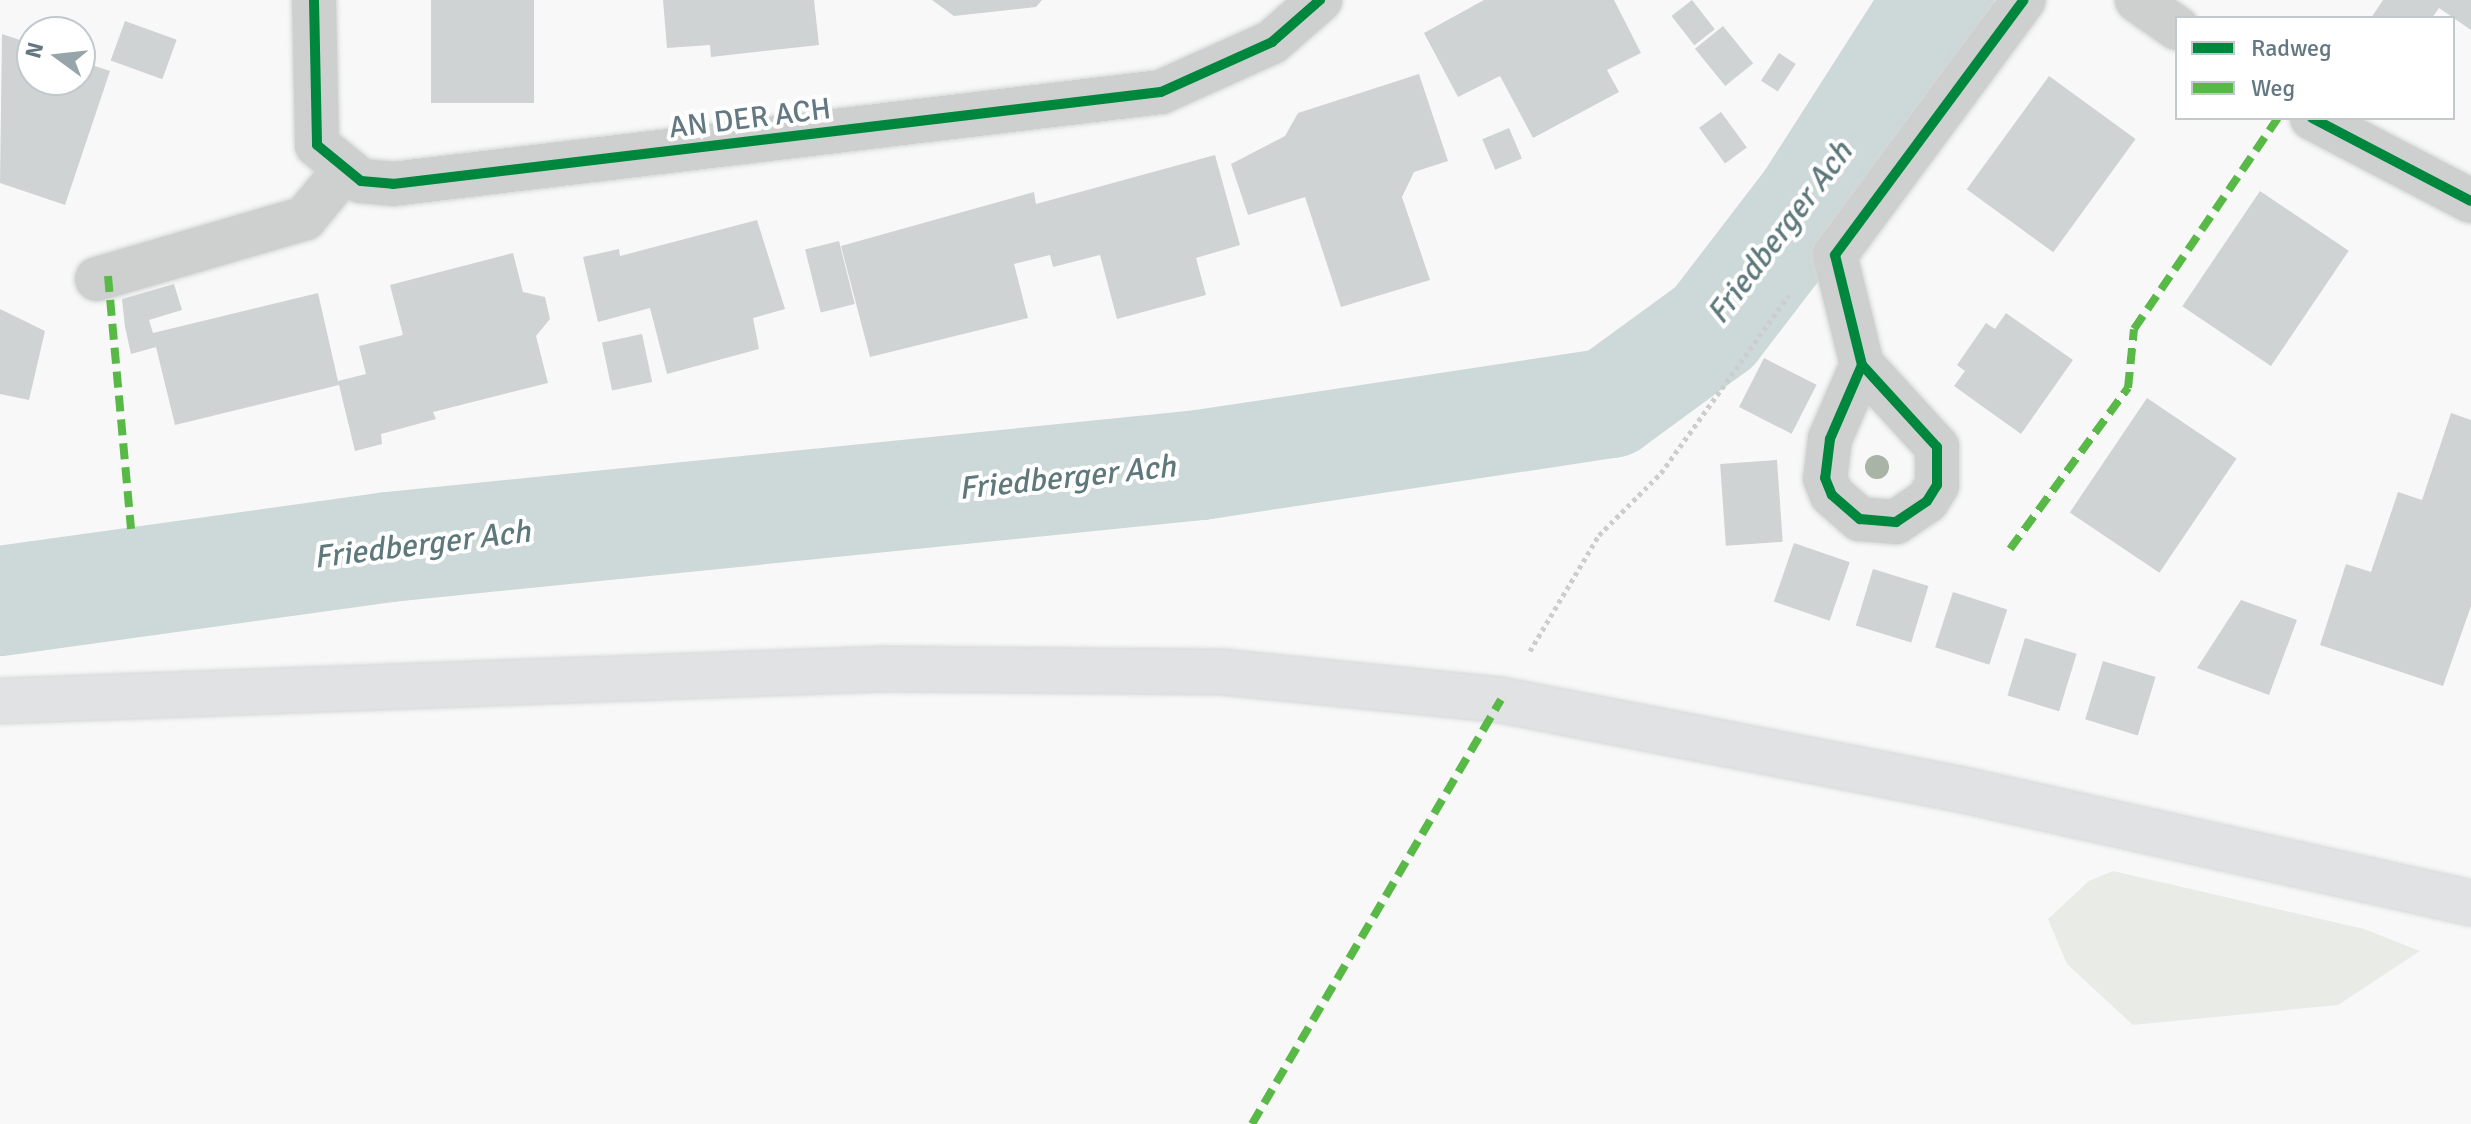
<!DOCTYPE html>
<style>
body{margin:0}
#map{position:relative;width:2471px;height:1124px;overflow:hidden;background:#f8f8f8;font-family:Signika,sans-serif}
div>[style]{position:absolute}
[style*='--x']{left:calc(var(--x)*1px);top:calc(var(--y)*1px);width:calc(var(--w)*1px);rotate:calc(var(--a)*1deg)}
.green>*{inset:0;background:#e9ebe6}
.river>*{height:110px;margin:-55px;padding:0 55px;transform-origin:55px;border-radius:55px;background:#cdd8d8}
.building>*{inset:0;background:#d0d3d3;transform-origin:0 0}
.path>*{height:5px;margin-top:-2.5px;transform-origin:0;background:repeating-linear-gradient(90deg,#cccece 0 4px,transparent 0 8px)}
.roads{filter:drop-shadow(0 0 2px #d4d6d6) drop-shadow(0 0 2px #d4d6d6)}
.minor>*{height:44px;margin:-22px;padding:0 22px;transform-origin:22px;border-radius:22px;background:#ced0d0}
.secondary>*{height:44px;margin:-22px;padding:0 22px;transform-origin:22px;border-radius:22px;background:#e1e2e3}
.quiet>*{height:8px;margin-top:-4px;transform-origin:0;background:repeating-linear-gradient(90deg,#58b947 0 16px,transparent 0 24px)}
.cycleway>*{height:10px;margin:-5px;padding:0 5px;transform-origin:5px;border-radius:5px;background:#00873e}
.trees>*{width:24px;height:24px;margin:-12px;border-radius:50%;background:#a9b3a6}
span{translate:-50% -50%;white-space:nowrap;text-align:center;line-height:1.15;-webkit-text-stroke:8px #fff;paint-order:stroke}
.street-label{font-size:30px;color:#637882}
.water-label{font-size:32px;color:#5e787c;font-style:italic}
.legend{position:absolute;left:2175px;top:16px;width:280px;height:104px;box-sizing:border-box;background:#fff;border:2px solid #c1c9cd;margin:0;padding:10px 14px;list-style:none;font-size:24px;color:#637882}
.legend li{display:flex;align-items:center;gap:16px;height:40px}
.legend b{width:40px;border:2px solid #c1c9cd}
.north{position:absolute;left:16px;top:16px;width:80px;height:80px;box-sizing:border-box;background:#fff;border:2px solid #c1c9cd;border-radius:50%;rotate:285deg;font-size:22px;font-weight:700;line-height:32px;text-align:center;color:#637882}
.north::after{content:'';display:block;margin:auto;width:28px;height:36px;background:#97a5ab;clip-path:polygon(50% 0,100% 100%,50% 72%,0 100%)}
</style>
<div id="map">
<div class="green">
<div style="clip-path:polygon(2113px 871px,2364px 929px,2420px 951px,2338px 1005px,2133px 1025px,2067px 964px,2048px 919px,2089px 881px)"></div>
</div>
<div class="river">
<div style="--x:0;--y:601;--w:393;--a:-7.9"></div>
<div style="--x:389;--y:547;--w:815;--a:-5.77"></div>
<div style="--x:1200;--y:465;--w:415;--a:-8.6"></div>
<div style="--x:1610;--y:403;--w:129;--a:-36.2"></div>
<div style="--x:1714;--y:327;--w:158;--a:-52.5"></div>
<div style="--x:1810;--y:202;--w:240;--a:-57.4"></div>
</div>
<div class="building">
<div style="left:431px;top:0;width:103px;height:103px"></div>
<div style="clip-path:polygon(663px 0,814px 0,819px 45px,711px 57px,710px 45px,667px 48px)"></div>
<div style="clip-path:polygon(932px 0,1042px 0,1036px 7px,954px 16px)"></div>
<div style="clip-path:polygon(1484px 0,1614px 0,1641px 53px,1607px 70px,1619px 92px,1533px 138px,1500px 76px,1458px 97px,1424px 33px)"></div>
<div style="left:1692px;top:0;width:37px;height:26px;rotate:52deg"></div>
<div style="clip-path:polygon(2383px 0,2471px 0,2471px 30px,2439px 8px,2432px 18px,2371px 18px)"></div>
<div style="left:125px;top:21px;width:55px;height:42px;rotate:20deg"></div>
<div style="left:1723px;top:26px;width:48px;height:36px;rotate:51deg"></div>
<div style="clip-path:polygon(2px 34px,32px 44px,32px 80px,80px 80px,80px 61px,110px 71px,65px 205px,0 183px)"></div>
<div style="left:1779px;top:53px;width:20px;height:33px;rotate:33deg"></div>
<div style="clip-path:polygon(1419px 74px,1448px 161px,1414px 172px,1402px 197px,1430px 280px,1341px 307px,1305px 197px,1248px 215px,1231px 164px,1285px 136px,1298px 113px)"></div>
<div style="left:2049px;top:76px;width:107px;height:140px;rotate:36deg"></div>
<div style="left:1721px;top:112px;width:44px;height:27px;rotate:54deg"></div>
<div style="left:1509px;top:128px;width:33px;height:29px;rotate:67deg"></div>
<div style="clip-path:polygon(1215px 155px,1240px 245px,1196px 258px,1206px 295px,1117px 319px,1100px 255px,1053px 267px,1050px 255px,1014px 264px,1028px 318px,870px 357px,841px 246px,1034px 192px,1036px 204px)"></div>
<div style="left:2260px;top:191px;width:107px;height:139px;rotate:34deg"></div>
<div style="clip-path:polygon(757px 220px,785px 309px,753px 318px,759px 349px,667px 374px,650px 308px,598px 322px,583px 257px,619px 249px,620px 256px)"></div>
<div style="left:839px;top:241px;width:65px;height:35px;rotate:76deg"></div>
<div style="clip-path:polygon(513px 253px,523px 292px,545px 297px,550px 319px,536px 336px,548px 383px,433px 412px,436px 419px,381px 434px,382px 444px,355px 451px,339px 385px,175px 425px,156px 347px,131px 354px,125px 327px,122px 299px,174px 284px,182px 310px,149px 320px,153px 333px,318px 293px,338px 381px,366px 374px,359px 346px,403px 335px,390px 285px)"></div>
<div style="clip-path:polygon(0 309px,45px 331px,29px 400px,0 394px)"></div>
<div style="clip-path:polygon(2006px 313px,2073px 360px,2021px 434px,1954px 386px,1965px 371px,1957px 365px,1986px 323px,1995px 329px)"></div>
<div style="left:642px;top:334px;width:49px;height:41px;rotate:78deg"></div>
<div style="left:1764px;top:358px;width:59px;height:55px;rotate:27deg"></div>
<div style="left:2147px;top:398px;width:108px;height:138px;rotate:34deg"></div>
<div style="clip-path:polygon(2451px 413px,2471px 420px,2471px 606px,2443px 686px,2320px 645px,2346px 564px,2371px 572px,2398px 492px,2422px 500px)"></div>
<div style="left:1777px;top:460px;width:82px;height:57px;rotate:86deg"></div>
<div style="left:1794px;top:543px;width:59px;height:62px;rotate:19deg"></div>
<div style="left:1873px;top:569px;width:58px;height:59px;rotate:17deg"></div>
<div style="left:1953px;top:592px;width:57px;height:58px;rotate:18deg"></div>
<div style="clip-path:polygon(2241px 600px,2297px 620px,2269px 695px,2197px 668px)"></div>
<div style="left:2025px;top:638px;width:54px;height:60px;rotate:17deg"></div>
<div style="left:2103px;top:661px;width:55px;height:61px;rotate:17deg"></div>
</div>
<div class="path">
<div style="--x:1530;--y:651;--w:135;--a:-59.3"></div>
<div style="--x:1599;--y:535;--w:88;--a:-45"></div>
<div style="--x:1661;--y:473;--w:219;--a:-54.3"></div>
</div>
<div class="roads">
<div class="minor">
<div style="--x:314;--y:0;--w:145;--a:88.8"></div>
<div style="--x:317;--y:145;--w:57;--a:39.3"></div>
<div style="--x:361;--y:181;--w:32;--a:5"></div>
<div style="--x:393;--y:184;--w:773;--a:-6.83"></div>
<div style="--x:1161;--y:92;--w:122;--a:-24.2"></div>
<div style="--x:1272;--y:42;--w:64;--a:-41.2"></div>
<div style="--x:2137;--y:0;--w:49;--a:35"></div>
<div style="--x:2312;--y:118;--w:179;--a:27.6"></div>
<div style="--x:97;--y:279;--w:217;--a:-16.3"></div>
<div style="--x:305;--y:218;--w:61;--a:-50.3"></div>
<div style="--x:1862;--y:365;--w:81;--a:113.4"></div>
<div style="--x:1830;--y:439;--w:39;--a:97"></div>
<div style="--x:1825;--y:478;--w:18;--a:68"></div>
<div style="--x:1832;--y:495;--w:37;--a:41"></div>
<div style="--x:1860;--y:519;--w:36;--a:5"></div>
<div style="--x:1896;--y:522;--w:37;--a:-34"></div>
<div style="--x:1927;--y:501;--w:19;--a:-58"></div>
<div style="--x:1937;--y:485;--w:38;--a:-90"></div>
<div style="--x:1937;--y:447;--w:111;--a:-132.4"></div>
<div style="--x:1862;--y:365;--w:113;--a:-103.8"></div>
<div style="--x:1835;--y:255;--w:317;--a:-53.5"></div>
</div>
<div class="secondary">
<div style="--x:0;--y:701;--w:884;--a:-2.08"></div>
<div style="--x:883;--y:669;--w:339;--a:0.5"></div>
<div style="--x:1222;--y:672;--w:280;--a:5.7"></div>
<div style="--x:1501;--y:700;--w:467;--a:11"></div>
<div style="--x:1959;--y:789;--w:525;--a:12.55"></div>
</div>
</div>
<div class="quiet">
<div style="--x:108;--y:276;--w:254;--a:84.8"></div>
<div style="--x:2010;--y:549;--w:200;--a:-53.8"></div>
<div style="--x:2128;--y:388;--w:59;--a:-84.2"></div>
<div style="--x:2134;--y:329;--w:255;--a:-55.7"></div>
<div style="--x:1252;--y:1124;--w:492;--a:-59.6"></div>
</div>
<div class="cycleway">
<div style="--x:314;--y:0;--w:145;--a:88.8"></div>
<div style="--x:317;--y:145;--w:57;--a:39.3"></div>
<div style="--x:361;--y:181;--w:32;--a:5"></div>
<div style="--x:393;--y:184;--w:773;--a:-6.83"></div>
<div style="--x:1161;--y:92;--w:122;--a:-24.2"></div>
<div style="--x:1272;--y:42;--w:64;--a:-41.2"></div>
<div style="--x:2312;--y:118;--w:179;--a:27.6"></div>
<div style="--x:1862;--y:365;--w:81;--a:113.4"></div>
<div style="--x:1830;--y:439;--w:39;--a:97"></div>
<div style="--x:1825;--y:478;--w:18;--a:68"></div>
<div style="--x:1832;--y:495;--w:37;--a:41"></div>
<div style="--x:1860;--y:519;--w:36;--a:5"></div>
<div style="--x:1896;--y:522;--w:37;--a:-34"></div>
<div style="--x:1927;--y:501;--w:19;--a:-58"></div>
<div style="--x:1937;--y:485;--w:38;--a:-90"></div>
<div style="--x:1937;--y:447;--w:111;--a:-132.4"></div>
<div style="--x:1862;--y:365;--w:113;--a:-103.8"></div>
<div style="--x:1835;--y:255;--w:317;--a:-53.5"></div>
</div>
<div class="trees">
<div style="left:1877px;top:467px"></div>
</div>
<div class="street-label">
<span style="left:750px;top:119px;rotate:-7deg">AN DER ACH</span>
</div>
<div class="water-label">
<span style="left:1780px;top:233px;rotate:-53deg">Friedberger Ach</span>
<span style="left:1067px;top:478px;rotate:-6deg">Friedberger Ach</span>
<span style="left:422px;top:545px;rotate:-7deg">Friedberger Ach</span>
</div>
<ul class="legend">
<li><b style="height:10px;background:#00873e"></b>Radweg</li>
<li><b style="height:10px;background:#58b947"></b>Weg</li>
</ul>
<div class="north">N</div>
</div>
